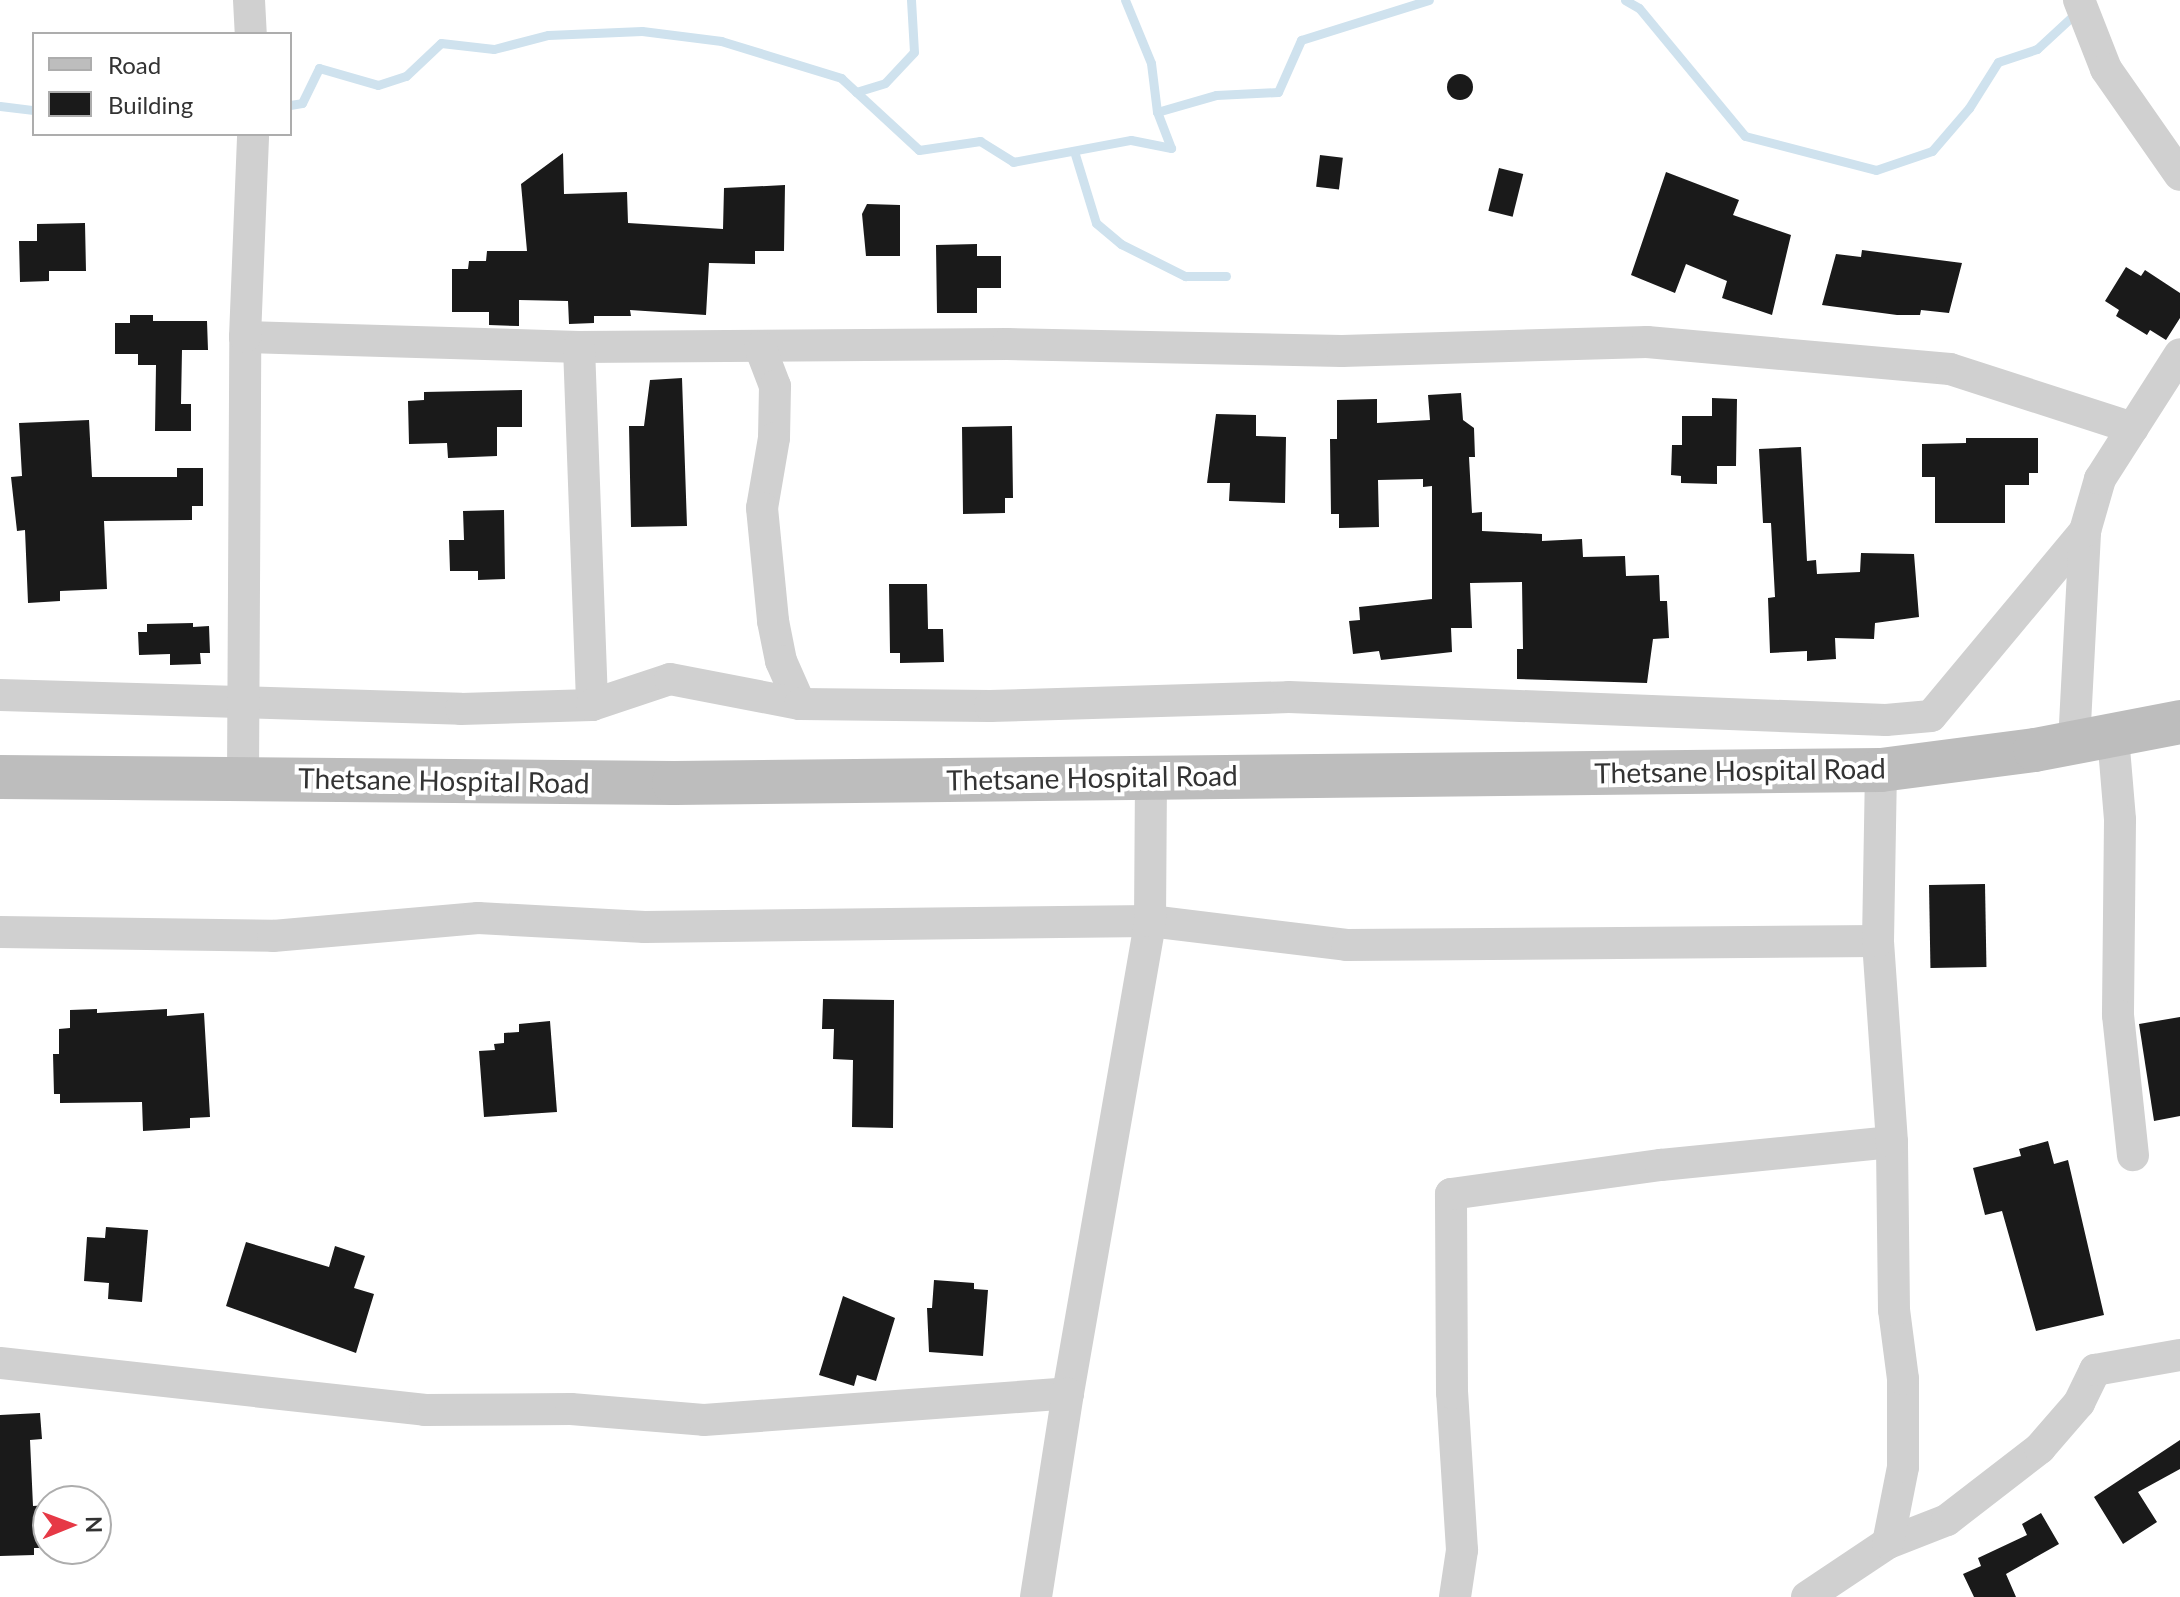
<!DOCTYPE html>
<style>
body{margin:0}
#map{position:relative;width:2180px;height:1597px;overflow:hidden;background:#fff;font-family:Lato,sans-serif}
div>[style]{position:absolute}
[style*='--x']{left:calc(var(--x)*1px);top:calc(var(--y)*1px);width:calc(var(--w)*1px);rotate:calc(var(--a)*1deg)}
.stream>*{height:9px;margin:-4.5px;padding:0 4.5px;transform-origin:4.5px;border-radius:4.5px;background:#cfe2ee}
.building>*{inset:0;background:#1a1a1a;transform-origin:0 0}
.round{border-radius:50%}
.minor>*{height:32px;margin:-16px;padding:0 16px;transform-origin:16px;border-radius:16px;background:#d0d0d0}
.secondary>*{height:44px;margin:-22px;padding:0 22px;transform-origin:22px;border-radius:22px;background:#bdbdbd}
span{translate:-50% -50%;white-space:nowrap;text-align:center;line-height:1.15;-webkit-text-stroke:8px #fff;paint-order:stroke}
.street-label{font-size:28px;color:#333}
.legend{position:absolute;left:32px;top:32px;width:260px;height:104px;box-sizing:border-box;background:#fff;border:2px solid #adadad;margin:0;padding:10px 14px;list-style:none;font-size:24px;color:#333}
.legend li{display:flex;align-items:center;gap:16px;height:40px}
.legend b{width:40px;border:2px solid #adadad}
.north{position:absolute;left:32px;top:1485px;width:80px;height:80px;box-sizing:border-box;background:#fff;border:2px solid #adadad;border-radius:50%;rotate:89deg;font-size:22px;font-weight:700;line-height:32px;text-align:center;color:#333}
.north::after{content:'';display:block;margin:auto;width:28px;height:36px;background:#e63946;clip-path:polygon(50% 0,100% 100%,50% 72%,0 100%)}
</style>
<div id="map">
<div class="stream">
<div style="--x:1625;--y:0;--w:16;--a:30"></div>
<div style="--x:1639;--y:8;--w:166;--a:50.4"></div>
<div style="--x:1745;--y:136;--w:135;--a:14.5"></div>
<div style="--x:1876;--y:170;--w:59;--a:-18.7"></div>
<div style="--x:1932;--y:151;--w:57;--a:-49.3"></div>
<div style="--x:1969;--y:108;--w:54;--a:-57.8"></div>
<div style="--x:1998;--y:62;--w:41;--a:-18.4"></div>
<div style="--x:2037;--y:49;--w:53;--a:-42.7"></div>
<div style="--x:856;--y:92;--w:30;--a:-17"></div>
<div style="--x:885;--y:83;--w:42;--a:-46.9"></div>
<div style="--x:914;--y:52;--w:52;--a:-93.3"></div>
<div style="--x:290;--y:105;--w:12;--a:-9"></div>
<div style="--x:302;--y:103;--w:39;--a:-64"></div>
<div style="--x:319;--y:68;--w:61;--a:16.1"></div>
<div style="--x:378;--y:85;--w:29;--a:-18"></div>
<div style="--x:406;--y:76;--w:48;--a:-43.3"></div>
<div style="--x:441;--y:43;--w:53;--a:6.5"></div>
<div style="--x:494;--y:49;--w:56;--a:-14.5"></div>
<div style="--x:548;--y:35;--w:94;--a:-2.4"></div>
<div style="--x:642;--y:31;--w:80;--a:7.2"></div>
<div style="--x:721;--y:41;--w:126;--a:17.1"></div>
<div style="--x:841;--y:78;--w:106;--a:42.7"></div>
<div style="--x:919;--y:150;--w:62;--a:-8.4"></div>
<div style="--x:980;--y:141;--w:39;--a:32"></div>
<div style="--x:1013;--y:162;--w:120;--a:-10.6"></div>
<div style="--x:1131;--y:140;--w:41;--a:11.3"></div>
<div style="--x:1171;--y:148;--w:39;--a:-111"></div>
<div style="--x:1157;--y:112;--w:49;--a:-97"></div>
<div style="--x:1151;--y:63;--w:68;--a:-112.4"></div>
<div style="--x:0;--y:106;--w:34;--a:7"></div>
<div style="--x:1157;--y:112;--w:61;--a:-16.1"></div>
<div style="--x:1216;--y:95;--w:62;--a:-2.8"></div>
<div style="--x:1278;--y:92;--w:57;--a:-66.1"></div>
<div style="--x:1301;--y:40;--w:134;--a:-17.4"></div>
<div style="--x:1074;--y:151;--w:75;--a:73"></div>
<div style="--x:1096;--y:223;--w:33;--a:40"></div>
<div style="--x:1121;--y:244;--w:72;--a:26.6"></div>
<div style="--x:1185;--y:276;--w:41;--a:0"></div>
</div>
<div class="building">
<div class="round" style="left:1447px;top:74px;width:26px;height:26px"></div>
<div style="clip-path:polygon(563px 153px,564px 194px,627px 192px,628px 223px,723px 229px,724px 188px,785px 185px,784px 251px,755px 251px,755px 264px,709px 263px,706px 315px,630px 310px,631px 316px,594px 316px,594px 323px,569px 324px,568px 301px,519px 300px,519px 326px,489px 325px,489px 312px,452px 312px,452px 269px,468px 269px,469px 261px,486px 261px,487px 251px,527px 251px,521px 184px)"></div>
<div style="left:1320px;top:155px;width:23px;height:32px;rotate:7deg"></div>
<div style="left:1499px;top:168px;width:25px;height:44px;rotate:14deg"></div>
<div style="clip-path:polygon(1666px 172px,1739px 200px,1733px 215px,1791px 235px,1772px 315px,1722px 298px,1727px 281px,1686px 264px,1675px 293px,1631px 275px)"></div>
<div style="clip-path:polygon(867px 204px,900px 205px,900px 256px,866px 256px,862px 214px)"></div>
<div style="clip-path:polygon(85px 223px,86px 271px,49px 271px,49px 281px,20px 282px,19px 241px,37px 241px,37px 224px)"></div>
<div style="clip-path:polygon(977px 244px,977px 256px,1001px 256px,1001px 288px,977px 288px,977px 313px,937px 313px,936px 245px)"></div>
<div style="clip-path:polygon(1862px 250px,1962px 263px,1949px 313px,1921px 310px,1920px 315px,1897px 315px,1822px 305px,1836px 254px,1861px 257px)"></div>
<div style="clip-path:polygon(2126px 267px,2141px 276px,2145px 270px,2180px 293px,2180px 318px,2166px 340px,2150px 330px,2147px 335px,2116px 316px,2119px 310px,2105px 301px)"></div>
<div style="clip-path:polygon(130px 315px,153px 315px,153px 321px,207px 321px,208px 350px,182px 350px,181px 404px,191px 404px,191px 431px,155px 431px,156px 365px,138px 365px,138px 354px,115px 354px,115px 323px,130px 323px)"></div>
<div style="clip-path:polygon(682px 378px,687px 526px,631px 527px,629px 426px,644px 426px,650px 380px)"></div>
<div style="clip-path:polygon(522px 390px,522px 427px,497px 427px,497px 456px,448px 458px,447px 443px,409px 444px,408px 401px,424px 400px,424px 392px)"></div>
<div style="clip-path:polygon(1461px 393px,1463px 420px,1474px 428px,1475px 457px,1469px 457px,1472px 513px,1482px 512px,1482px 531px,1542px 534px,1542px 541px,1582px 539px,1583px 557px,1625px 556px,1626px 576px,1659px 575px,1660px 601px,1667px 601px,1669px 638px,1653px 639px,1647px 683px,1517px 679px,1517px 649px,1523px 649px,1522px 582px,1470px 583px,1472px 628px,1451px 628px,1452px 652px,1381px 660px,1379px 651px,1353px 654px,1349px 621px,1360px 620px,1359px 607px,1432px 599px,1432px 486px,1423px 487px,1423px 479px,1378px 480px,1379px 527px,1339px 528px,1339px 514px,1331px 514px,1330px 439px,1337px 439px,1337px 400px,1377px 399px,1377px 423px,1430px 420px,1428px 395px)"></div>
<div style="clip-path:polygon(1712px 398px,1737px 399px,1736px 466px,1717px 466px,1717px 484px,1681px 483px,1681px 476px,1671px 475px,1672px 445px,1682px 445px,1682px 416px,1712px 416px)"></div>
<div style="clip-path:polygon(1216px 414px,1256px 415px,1256px 436px,1286px 437px,1285px 503px,1229px 501px,1230px 483px,1207px 483px)"></div>
<div style="clip-path:polygon(89px 420px,92px 477px,177px 477px,177px 468px,203px 468px,203px 506px,192px 506px,192px 520px,104px 521px,107px 589px,60px 591px,60px 601px,28px 603px,25px 530px,17px 531px,11px 477px,22px 476px,19px 423px)"></div>
<div style="clip-path:polygon(1012px 426px,1013px 498px,1005px 498px,1005px 513px,963px 514px,962px 427px)"></div>
<div style="clip-path:polygon(1966px 438px,2038px 438px,2038px 473px,2029px 473px,2029px 485px,2005px 485px,2005px 523px,1935px 523px,1935px 477px,1922px 477px,1922px 444px,1966px 443px)"></div>
<div style="clip-path:polygon(1801px 447px,1807px 561px,1816px 560px,1817px 574px,1860px 572px,1861px 553px,1914px 554px,1919px 617px,1875px 623px,1874px 639px,1835px 638px,1836px 659px,1807px 661px,1807px 651px,1770px 653px,1768px 598px,1775px 597px,1771px 523px,1763px 523px,1759px 449px)"></div>
<div style="clip-path:polygon(504px 510px,505px 579px,478px 580px,478px 571px,450px 571px,449px 540px,464px 540px,463px 511px)"></div>
<div style="clip-path:polygon(889px 584px,927px 584px,928px 629px,943px 629px,944px 662px,900px 663px,900px 653px,890px 653px)"></div>
<div style="clip-path:polygon(193px 623px,193px 627px,209px 626px,210px 653px,200px 653px,201px 664px,170px 665px,170px 654px,139px 655px,138px 632px,147px 632px,147px 624px)"></div>
<div style="left:1985px;top:884px;width:83px;height:56px;rotate:89deg"></div>
<div style="clip-path:polygon(823px 999px,894px 1000px,893px 1128px,852px 1127px,853px 1060px,833px 1059px,834px 1029px,822px 1029px)"></div>
<div style="clip-path:polygon(97px 1009px,97px 1013px,167px 1009px,167px 1016px,204px 1013px,210px 1117px,190px 1118px,190px 1128px,143px 1131px,142px 1102px,60px 1103px,60px 1094px,54px 1094px,53px 1054px,59px 1054px,59px 1029px,70px 1028px,70px 1010px)"></div>
<div style="clip-path:polygon(2180px 1017px,2180px 1116px,2154px 1121px,2139px 1024px)"></div>
<div style="clip-path:polygon(550px 1021px,557px 1112px,484px 1117px,479px 1051px,495px 1050px,494px 1044px,504px 1043px,504px 1033px,519px 1032px,519px 1024px)"></div>
<div style="clip-path:polygon(2048px 1141px,2054px 1164px,2068px 1160px,2104px 1315px,2036px 1331px,2002px 1211px,1985px 1215px,1973px 1168px,2021px 1156px,2019px 1149px)"></div>
<div style="clip-path:polygon(106px 1227px,148px 1230px,142px 1302px,108px 1299px,109px 1283px,84px 1281px,87px 1237px,105px 1238px)"></div>
<div style="clip-path:polygon(246px 1242px,329px 1267px,335px 1246px,365px 1256px,354px 1288px,374px 1294px,356px 1353px,226px 1306px)"></div>
<div style="clip-path:polygon(934px 1280px,974px 1283px,974px 1289px,988px 1290px,983px 1356px,929px 1352px,927px 1308px,932px 1308px)"></div>
<div style="clip-path:polygon(843px 1296px,895px 1318px,876px 1381px,857px 1375px,854px 1386px,819px 1375px)"></div>
<div style="clip-path:polygon(40px 1413px,42px 1439px,30px 1440px,33px 1506px,48px 1505px,48px 1548px,34px 1548px,34px 1555px,0 1556px,0 1415px)"></div>
<div style="clip-path:polygon(2180px 1440px,2180px 1469px,2138px 1492px,2157px 1522px,2123px 1544px,2094px 1497px)"></div>
<div style="clip-path:polygon(2041px 1513px,2059px 1544px,2006px 1574px,2016px 1597px,1974px 1597px,1963px 1574px,1981px 1566px,1978px 1558px,2027px 1535px,2022px 1524px)"></div>
</div>
<div class="minor">
<div style="--x:249;--y:0;--w:34;--a:87"></div>
<div style="--x:2079;--y:0;--w:74;--a:68.6"></div>
<div style="--x:2106;--y:69;--w:129;--a:55.1"></div>
<div style="--x:245;--y:337;--w:334;--a:1.7"></div>
<div style="--x:579;--y:347;--w:428;--a:-0.4"></div>
<div style="--x:1007;--y:344;--w:335;--a:1.2"></div>
<div style="--x:1342;--y:351;--w:305;--a:-1.7"></div>
<div style="--x:1647;--y:342;--w:304;--a:5.1"></div>
<div style="--x:1950;--y:369;--w:192;--a:17.9"></div>
<div style="--x:579;--y:347;--w:358;--a:87.9"></div>
<div style="--x:760;--y:347;--w:42;--a:69"></div>
<div style="--x:775;--y:386;--w:52;--a:91.1"></div>
<div style="--x:774;--y:438;--w:71;--a:99.7"></div>
<div style="--x:762;--y:508;--w:114;--a:84.4"></div>
<div style="--x:773;--y:621;--w:41;--a:78.7"></div>
<div style="--x:781;--y:661;--w:47;--a:66.2"></div>
<div style="--x:0;--y:695;--w:461;--a:1.7"></div>
<div style="--x:461;--y:709;--w:131;--a:-1.7"></div>
<div style="--x:592;--y:705;--w:82;--a:-18.4"></div>
<div style="--x:670;--y:679;--w:132;--a:10.9"></div>
<div style="--x:800;--y:704;--w:190;--a:0.6"></div>
<div style="--x:990;--y:706;--w:299;--a:-1.7"></div>
<div style="--x:1289;--y:697;--w:597;--a:2.21"></div>
<div style="--x:1886;--y:720;--w:45;--a:-5.1"></div>
<div style="--x:1931;--y:716;--w:241;--a:-50.2"></div>
<div style="--x:2113;--y:736;--w:84;--a:85.2"></div>
<div style="--x:2120;--y:820;--w:195;--a:90.6"></div>
<div style="--x:2118;--y:1015;--w:141;--a:83.9"></div>
<div style="--x:2074;--y:743;--w:212;--a:-87"></div>
<div style="--x:2085;--y:531;--w:54;--a:-73.9"></div>
<div style="--x:2100;--y:479;--w:148;--a:-57.4"></div>
<div style="--x:243;--y:778;--w:441;--a:-89.7"></div>
<div style="--x:245;--y:337;--w:203;--a:-87.7"></div>
<div style="--x:0;--y:932;--w:273;--a:0.8"></div>
<div style="--x:273;--y:936;--w:206;--a:-5"></div>
<div style="--x:478;--y:918;--w:167;--a:3.1"></div>
<div style="--x:645;--y:927;--w:505;--a:-0.68"></div>
<div style="--x:1150;--y:921;--w:198;--a:6.9"></div>
<div style="--x:1347;--y:945;--w:531;--a:-0.43"></div>
<div style="--x:0;--y:1363;--w:428;--a:6.3"></div>
<div style="--x:425;--y:1410;--w:146;--a:-0.4"></div>
<div style="--x:571;--y:1409;--w:133;--a:4.7"></div>
<div style="--x:704;--y:1420;--w:365;--a:-4.2"></div>
<div style="--x:1068;--y:1393;--w:479;--a:-80.1"></div>
<div style="--x:1150;--y:921;--w:145;--a:-89.6"></div>
<div style="--x:1888;--y:1543;--w:63;--a:-21.3"></div>
<div style="--x:1947;--y:1520;--w:118;--a:-37.7"></div>
<div style="--x:2040;--y:1448;--w:60;--a:-49.1"></div>
<div style="--x:2079;--y:1403;--w:37;--a:-64"></div>
<div style="--x:2095;--y:1370;--w:86;--a:-10"></div>
<div style="--x:1036;--y:1597;--w:206;--a:-81.1"></div>
<div style="--x:1455;--y:1597;--w:48;--a:-81.5"></div>
<div style="--x:1462;--y:1550;--w:157;--a:-93.6"></div>
<div style="--x:1452;--y:1393;--w:199;--a:-90.3"></div>
<div style="--x:1451;--y:1194;--w:212;--a:-7.9"></div>
<div style="--x:1661;--y:1165;--w:232;--a:-5.7"></div>
<div style="--x:1807;--y:1597;--w:97;--a:-33.7"></div>
<div style="--x:1888;--y:1543;--w:77;--a:-78.8"></div>
<div style="--x:1903;--y:1467;--w:88;--a:-90"></div>
<div style="--x:1903;--y:1379;--w:70;--a:-97.4"></div>
<div style="--x:1894;--y:1310;--w:168;--a:-90.7"></div>
<div style="--x:1892;--y:1142;--w:201;--a:-94"></div>
<div style="--x:1878;--y:941;--w:171;--a:-89"></div>
</div>
<div class="secondary">
<div style="--x:0;--y:777;--w:674;--a:0.51"></div>
<div style="--x:674;--y:783;--w:1207;--a:-0.62"></div>
<div style="--x:1881;--y:770;--w:155;--a:-7.4"></div>
<div style="--x:2035;--y:750;--w:148;--a:-10.9"></div>
</div>
<div class="street-label">
<span style="left:1740px;top:770px;rotate:-1deg">Thetsane Hospital Road</span>
<span style="left:1092px;top:777px;rotate:-1deg">Thetsane Hospital Road</span>
<span style="left:444px;top:780px;rotate:1deg">Thetsane Hospital Road</span>
</div>
<ul class="legend">
<li><b style="height:10px;background:#bdbdbd"></b>Road</li>
<li><b style="height:22px;background:#1a1a1a"></b>Building</li>
</ul>
<div class="north">N</div>
</div>
